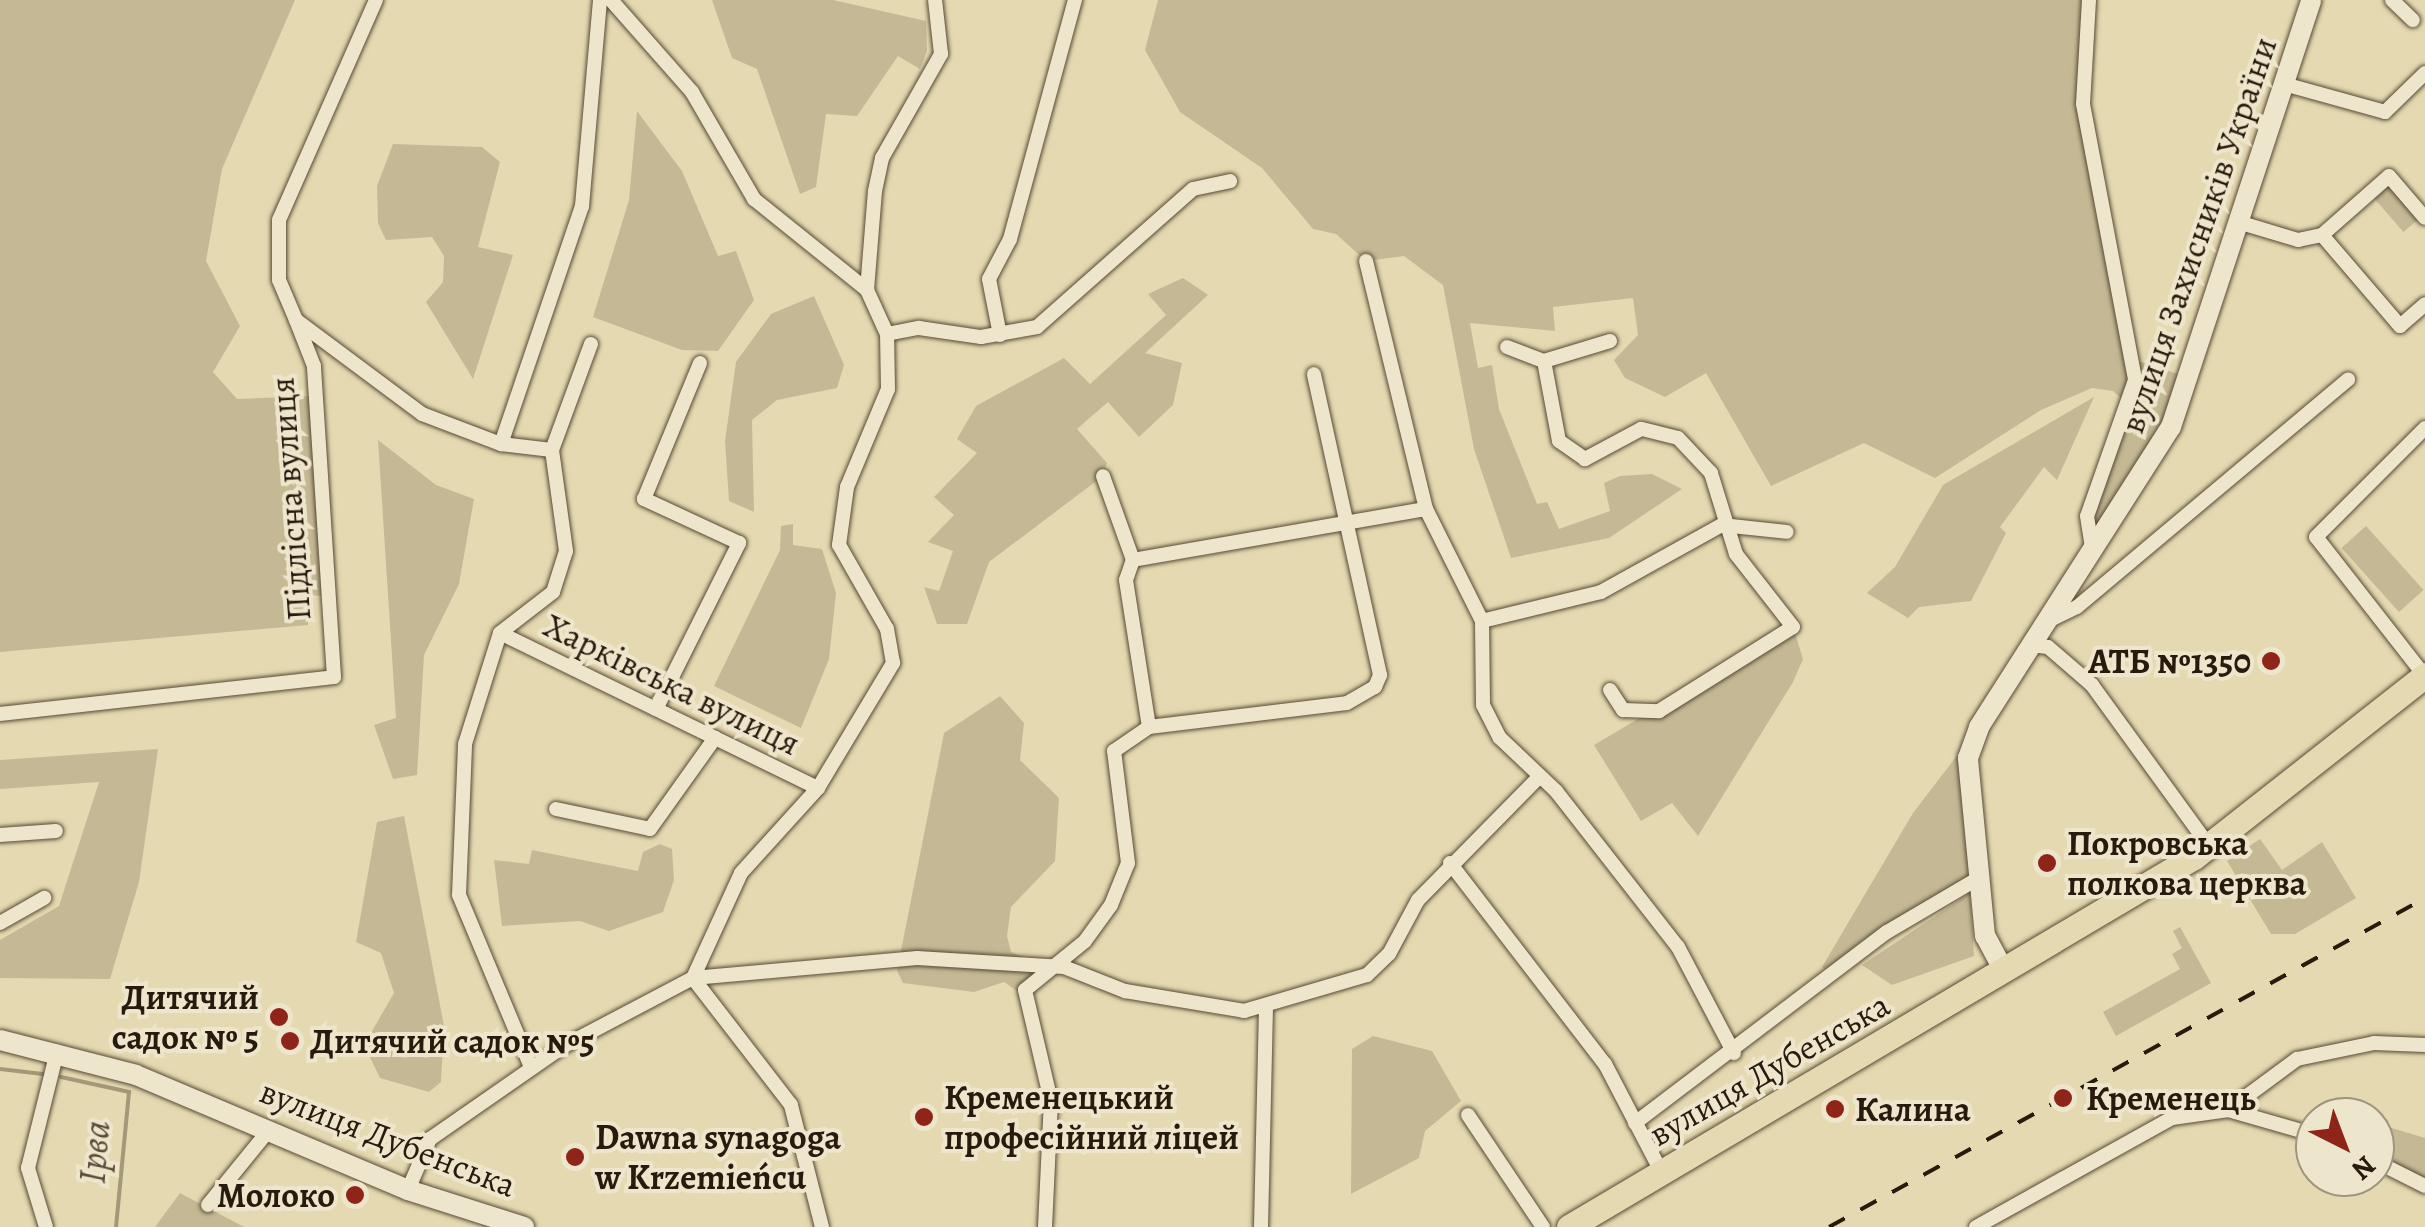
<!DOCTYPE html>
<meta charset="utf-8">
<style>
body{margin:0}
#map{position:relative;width:2425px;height:1227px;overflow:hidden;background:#e5d9b1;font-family:Alegreya,serif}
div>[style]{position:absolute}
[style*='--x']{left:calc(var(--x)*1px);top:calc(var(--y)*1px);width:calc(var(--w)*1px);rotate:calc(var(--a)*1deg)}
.green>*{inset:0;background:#c5b995;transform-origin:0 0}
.stream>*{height:4px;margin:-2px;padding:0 2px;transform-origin:2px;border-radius:2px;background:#a59879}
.roads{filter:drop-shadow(0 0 2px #574a35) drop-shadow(0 0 2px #574a35)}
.street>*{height:14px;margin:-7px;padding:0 7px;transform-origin:7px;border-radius:7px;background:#eee6cc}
.secondary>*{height:20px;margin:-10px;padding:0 10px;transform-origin:10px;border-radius:10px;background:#eee6cc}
.highway>*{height:25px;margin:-12.5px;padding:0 12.5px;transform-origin:12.5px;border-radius:12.5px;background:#e5d9b1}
.rail>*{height:4px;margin-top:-2px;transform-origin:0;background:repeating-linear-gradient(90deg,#281a0c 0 18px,transparent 0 36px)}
.dots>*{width:28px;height:28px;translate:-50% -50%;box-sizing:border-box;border:5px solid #eee6cc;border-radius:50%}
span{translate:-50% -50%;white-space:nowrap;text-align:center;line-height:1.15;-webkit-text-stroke:8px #eee6cc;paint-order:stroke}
.street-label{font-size:35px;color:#281a0c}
.poi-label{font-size:35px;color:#281a0c;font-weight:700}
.right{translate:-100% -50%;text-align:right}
.left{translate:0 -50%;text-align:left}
.water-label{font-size:38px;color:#5a4c38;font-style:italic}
.north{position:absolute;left:2295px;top:1097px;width:100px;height:100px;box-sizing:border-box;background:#eee6cc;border:2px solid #9f947f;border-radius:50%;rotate:138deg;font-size:28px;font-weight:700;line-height:40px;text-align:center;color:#281a0c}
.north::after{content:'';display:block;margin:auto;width:35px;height:45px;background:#8f2418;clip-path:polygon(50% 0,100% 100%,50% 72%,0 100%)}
</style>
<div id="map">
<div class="green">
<div style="clip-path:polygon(0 0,295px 0,222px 169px,206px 261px,240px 326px,213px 372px,237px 399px,313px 396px,326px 597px,307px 594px,308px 625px,0 652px)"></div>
<div style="clip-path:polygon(712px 0,833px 0,926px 21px,927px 51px,920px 69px,898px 56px,857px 116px,826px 114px,816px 187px,800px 194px,757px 69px,732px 58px)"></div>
<div style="clip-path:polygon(1158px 0,2089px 0,2083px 104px,2132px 359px,2187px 377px,2108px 533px,2087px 516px,2130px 406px,2113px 391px,2092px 388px,2041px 410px,1935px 478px,1864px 443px,1771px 486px,1706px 373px,1665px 397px,1625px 378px,1614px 360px,1638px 335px,1633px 298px,1553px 307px,1555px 331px,1470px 323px,1478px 368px,1492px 365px,1499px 409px,1537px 504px,1547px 502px,1559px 529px,1610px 511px,1604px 483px,1620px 476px,1652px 474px,1682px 489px,1609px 538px,1511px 558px,1474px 449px,1443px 285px,1404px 256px,1366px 261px,1336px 234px,1313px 229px,1262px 168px,1180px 112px,1145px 50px)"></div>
<div style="clip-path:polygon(637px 111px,682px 171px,718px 256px,736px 251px,754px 300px,718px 351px,682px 350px,593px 317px,629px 200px)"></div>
<div style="clip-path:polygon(393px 144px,482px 147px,500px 162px,478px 247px,513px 255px,473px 379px,426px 302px,443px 282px,444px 256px,432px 237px,386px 240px,378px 223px,377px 186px)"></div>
<div style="left:2389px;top:185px;width:45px;height:20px;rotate:49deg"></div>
<div style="clip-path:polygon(1183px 278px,1208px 295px,1145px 353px,1182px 363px,1173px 405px,1139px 437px,1108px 402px,1077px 429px,1107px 463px,1103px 476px,989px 562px,967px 624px,937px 624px,924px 587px,939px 591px,953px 551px,928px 542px,954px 515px,934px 497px,977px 453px,957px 439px,976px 406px,1064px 358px,1090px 384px,1166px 315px,1148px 294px)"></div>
<div style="clip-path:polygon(814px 296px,844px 365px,837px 388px,777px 400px,752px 420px,754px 512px,729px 501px,725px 441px,736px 362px,771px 314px)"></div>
<div style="clip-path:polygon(2094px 397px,2057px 480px,2044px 467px,2000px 527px,2006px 533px,1971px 601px,1919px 607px,1908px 618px,1867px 593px,1895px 567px,1943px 485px)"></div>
<div style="clip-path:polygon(378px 440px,436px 485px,474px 499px,459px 584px,424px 655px,417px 775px,393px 779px,374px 725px,396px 718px)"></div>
<div style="clip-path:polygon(793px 524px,793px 545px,822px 549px,836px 593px,829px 659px,801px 728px,714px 686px,780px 550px,781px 526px)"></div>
<div style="left:2366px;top:526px;width:86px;height:33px;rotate:48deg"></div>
<div style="clip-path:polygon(1793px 627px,1803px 659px,1793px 682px,1698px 836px,1672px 803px,1641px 821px,1594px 745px)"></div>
<div style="clip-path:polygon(1000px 696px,1024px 723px,1020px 760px,1059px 798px,1055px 861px,1011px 907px,1007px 936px,1011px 952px,1050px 968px,1020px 993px,1004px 982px,974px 992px,903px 983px,897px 971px,944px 733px)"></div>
<div style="clip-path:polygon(1979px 727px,1968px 758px,1982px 876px,1835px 975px,1822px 967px,1913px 813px)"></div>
<div style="clip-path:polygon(158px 749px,139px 882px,110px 979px,0 978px,0 940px,59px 906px,99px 782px,0 789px,0 760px)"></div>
<div style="clip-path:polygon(404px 816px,444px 1026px,441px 1082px,429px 1092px,380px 1078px,364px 1045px,394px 993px,381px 953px,356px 942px,377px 822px)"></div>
<div style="clip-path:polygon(2260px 839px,2282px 870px,2322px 842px,2356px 898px,2295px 934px,2271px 934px,2227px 861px)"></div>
<div style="clip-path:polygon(660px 844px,672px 849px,674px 880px,663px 912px,609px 931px,580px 921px,502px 926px,494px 860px,529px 864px,532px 850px,638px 871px,643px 852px)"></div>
<div style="clip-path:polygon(1970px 893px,1974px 956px,1892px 985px,1862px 965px)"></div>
<div style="clip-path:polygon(2180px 927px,2211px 983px,2116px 1036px,2103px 1012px,2180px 969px,2172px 954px,2182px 948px,2173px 931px)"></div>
<div style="clip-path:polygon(1373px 1036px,1432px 1051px,1461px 1101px,1425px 1131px,1419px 1158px,1351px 1194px,1352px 1049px)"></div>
<div style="clip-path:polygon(2375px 1123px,2425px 1138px,2425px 1186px,2375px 1161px)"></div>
<div style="clip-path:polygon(180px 1193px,244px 1227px,155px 1227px)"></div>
</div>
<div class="stream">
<div style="--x:0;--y:1069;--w:43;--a:6.6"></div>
<div style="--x:61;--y:1077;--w:70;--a:12.4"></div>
<div style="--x:129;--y:1092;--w:136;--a:95.5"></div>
</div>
<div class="roads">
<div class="street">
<div style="--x:376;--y:0;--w:240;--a:113.8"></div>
<div style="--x:279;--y:220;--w:60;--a:90"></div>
<div style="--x:279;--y:280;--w:43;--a:67"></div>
<div style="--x:296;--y:320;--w:157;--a:36.7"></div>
<div style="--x:422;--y:414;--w:85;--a:20.8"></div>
<div style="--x:501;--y:444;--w:51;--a:6.7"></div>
<div style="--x:611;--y:0;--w:123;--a:48.6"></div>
<div style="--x:692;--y:92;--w:124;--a:59.9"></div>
<div style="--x:754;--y:199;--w:145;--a:38.8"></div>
<div style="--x:2089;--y:0;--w:104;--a:93.3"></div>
<div style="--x:2083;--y:104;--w:281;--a:79.3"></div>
<div style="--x:2135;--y:380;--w:144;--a:109.4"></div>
<div style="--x:2087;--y:516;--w:38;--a:81"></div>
<div style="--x:2392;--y:0;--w:29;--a:44"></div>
<div style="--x:2284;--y:84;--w:105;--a:15.5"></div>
<div style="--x:2385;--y:112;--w:56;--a:-44.3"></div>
<div style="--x:2238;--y:222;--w:63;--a:16.7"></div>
<div style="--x:2298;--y:240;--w:25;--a:-12"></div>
<div style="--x:2322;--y:235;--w:120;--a:49.4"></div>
<div style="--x:2400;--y:326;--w:33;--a:-41"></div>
<div style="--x:2322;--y:235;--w:89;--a:-41.4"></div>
<div style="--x:2389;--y:176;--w:55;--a:49.4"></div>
<div style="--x:1366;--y:261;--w:255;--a:76.4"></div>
<div style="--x:1426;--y:509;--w:125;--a:63.4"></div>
<div style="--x:1482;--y:621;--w:84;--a:89.3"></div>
<div style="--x:1483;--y:705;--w:37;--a:63"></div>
<div style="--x:1500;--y:738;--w:77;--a:43.4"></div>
<div style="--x:1556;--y:791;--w:198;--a:52"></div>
<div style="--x:1678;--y:947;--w:120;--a:62.2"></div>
<div style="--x:887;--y:334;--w:33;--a:-11"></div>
<div style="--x:919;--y:328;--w:63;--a:8.3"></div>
<div style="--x:981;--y:337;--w:57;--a:-10.1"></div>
<div style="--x:1037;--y:327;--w:208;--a:-41.5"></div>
<div style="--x:1193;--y:189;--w:38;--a:-12"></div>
<div style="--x:1000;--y:335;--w:57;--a:-101.1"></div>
<div style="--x:989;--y:279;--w:45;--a:-62.3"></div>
<div style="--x:1010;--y:239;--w:248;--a:-74.8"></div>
<div style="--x:1507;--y:347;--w:40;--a:21"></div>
<div style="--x:501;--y:444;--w:251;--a:-71.2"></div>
<div style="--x:582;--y:206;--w:207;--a:-85"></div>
<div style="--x:1722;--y:525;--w:65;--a:6.1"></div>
<div style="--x:1133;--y:560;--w:297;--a:-9.9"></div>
<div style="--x:1482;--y:621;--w:122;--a:-13.7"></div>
<div style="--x:1601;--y:592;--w:138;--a:-29"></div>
<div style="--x:2048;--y:621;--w:32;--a:-26"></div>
<div style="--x:2077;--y:607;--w:354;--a:-40"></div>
<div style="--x:500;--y:633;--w:354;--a:26"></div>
<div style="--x:2031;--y:645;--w:17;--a:7"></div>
<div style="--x:2048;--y:647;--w:58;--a:40.8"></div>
<div style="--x:2092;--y:685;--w:199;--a:54"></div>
<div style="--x:2424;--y:675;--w:175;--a:-128"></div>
<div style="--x:2316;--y:537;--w:154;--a:-45"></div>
<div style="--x:1610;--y:690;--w:24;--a:57"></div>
<div style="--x:1623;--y:710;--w:36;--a:2"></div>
<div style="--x:1659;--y:711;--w:158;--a:-32.1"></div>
<div style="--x:1793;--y:627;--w:93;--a:-128"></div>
<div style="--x:1736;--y:554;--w:85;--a:-107.2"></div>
<div style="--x:1711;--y:473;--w:48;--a:-133.3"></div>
<div style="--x:1678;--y:438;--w:38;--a:-166"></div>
<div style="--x:1641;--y:429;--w:64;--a:151.8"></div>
<div style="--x:1585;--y:459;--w:32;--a:-145"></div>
<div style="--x:1559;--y:441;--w:81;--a:-100.6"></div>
<div style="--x:1544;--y:361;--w:69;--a:-16.9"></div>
<div style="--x:656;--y:709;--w:186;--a:-63.4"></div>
<div style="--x:739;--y:543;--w:105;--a:-155.1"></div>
<div style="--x:644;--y:499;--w:147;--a:-67.6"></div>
<div style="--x:0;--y:714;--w:336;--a:-6.3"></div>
<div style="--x:334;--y:677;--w:312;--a:-93.7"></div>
<div style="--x:314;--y:366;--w:49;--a:-111.4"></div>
<div style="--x:1149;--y:727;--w:199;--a:-6.9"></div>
<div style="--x:1347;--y:703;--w:32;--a:-30"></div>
<div style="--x:1375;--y:687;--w:13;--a:-67"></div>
<div style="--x:1380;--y:675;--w:308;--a:-102.4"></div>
<div style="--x:556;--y:809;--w:96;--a:12"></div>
<div style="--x:650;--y:829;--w:112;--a:-54.5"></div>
<div style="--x:0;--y:835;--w:56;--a:-4.1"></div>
<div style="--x:1450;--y:863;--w:254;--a:52.4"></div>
<div style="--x:1605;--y:1064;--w:123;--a:62.4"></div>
<div style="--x:0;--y:923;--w:51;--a:-29.6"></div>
<div style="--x:531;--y:1067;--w:186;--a:-112.7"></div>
<div style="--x:459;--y:895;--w:151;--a:-87.7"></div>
<div style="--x:465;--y:744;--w:116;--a:-72.5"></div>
<div style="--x:500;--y:633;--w:67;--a:-37.7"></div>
<div style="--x:553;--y:592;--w:43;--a:-72.4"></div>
<div style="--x:566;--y:551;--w:102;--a:-97.9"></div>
<div style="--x:552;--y:450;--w:113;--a:-69.8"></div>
<div style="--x:2228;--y:1110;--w:91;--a:16"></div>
<div style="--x:1468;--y:1115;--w:135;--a:56.2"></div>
<div style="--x:1635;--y:1123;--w:316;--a:-37.2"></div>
<div style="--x:1887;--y:932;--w:110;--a:-30.5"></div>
<div style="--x:2375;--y:1161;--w:56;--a:26.6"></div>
<div style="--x:408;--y:1190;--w:56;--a:-66.7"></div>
<div style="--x:430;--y:1139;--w:163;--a:-34.8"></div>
<div style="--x:564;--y:1046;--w:146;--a:-27.8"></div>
<div style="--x:693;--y:978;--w:225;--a:-5.1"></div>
<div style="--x:917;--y:958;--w:147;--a:3.5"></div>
<div style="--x:1064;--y:967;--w:66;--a:21.5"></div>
<div style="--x:1125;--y:991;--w:121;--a:9.5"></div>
<div style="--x:1244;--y:1011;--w:128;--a:-16.3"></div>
<div style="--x:1367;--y:975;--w:30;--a:-44"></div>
<div style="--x:1389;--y:954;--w:61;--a:-61.8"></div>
<div style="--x:1418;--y:900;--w:171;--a:-45.5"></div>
<div style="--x:208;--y:1205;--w:97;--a:-50.9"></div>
<div style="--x:46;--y:1227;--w:62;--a:-107"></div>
<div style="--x:28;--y:1168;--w:120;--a:-76"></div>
<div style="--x:822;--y:1227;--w:126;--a:-104.3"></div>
<div style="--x:791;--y:1105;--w:160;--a:-127.7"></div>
<div style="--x:693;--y:978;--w:115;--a:-65.4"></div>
<div style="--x:741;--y:873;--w:115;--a:-47.8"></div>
<div style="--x:818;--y:788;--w:146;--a:-59"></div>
<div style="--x:893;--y:663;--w:35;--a:-100"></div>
<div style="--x:887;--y:629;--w:97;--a:-119.7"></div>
<div style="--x:839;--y:545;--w:59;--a:-82.1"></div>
<div style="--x:847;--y:487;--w:106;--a:-67.3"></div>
<div style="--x:888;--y:389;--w:55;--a:-91"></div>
<div style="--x:887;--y:334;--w:48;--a:-114.4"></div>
<div style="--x:867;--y:290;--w:99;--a:-85.4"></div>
<div style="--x:875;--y:191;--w:34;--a:-78"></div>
<div style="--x:882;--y:158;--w:120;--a:-60.4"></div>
<div style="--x:941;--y:54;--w:54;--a:-96.3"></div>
<div style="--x:1045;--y:1227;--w:126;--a:-87.3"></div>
<div style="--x:1051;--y:1101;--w:114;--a:-103.2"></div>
<div style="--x:1025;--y:990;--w:77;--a:-39.2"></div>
<div style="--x:1085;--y:941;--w:44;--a:-54.2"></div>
<div style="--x:1111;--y:905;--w:45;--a:-68"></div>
<div style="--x:1128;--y:863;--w:113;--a:-97.1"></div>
<div style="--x:1114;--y:751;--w:42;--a:-34.4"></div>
<div style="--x:1149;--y:727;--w:149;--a:-98.9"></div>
<div style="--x:1126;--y:580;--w:21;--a:-71"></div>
<div style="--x:1133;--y:560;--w:89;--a:-109.7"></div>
<div style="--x:1261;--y:1227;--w:222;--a:-88.7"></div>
<div style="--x:1976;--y:1227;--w:224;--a:-29.1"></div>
<div style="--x:2172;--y:1118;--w:57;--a:-8.1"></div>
<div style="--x:2228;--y:1110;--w:86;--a:-36.5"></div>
<div style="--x:2297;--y:1059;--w:79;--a:-11.7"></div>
<div style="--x:2374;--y:1043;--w:51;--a:2.2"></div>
</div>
<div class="secondary">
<div style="--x:2004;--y:971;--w:40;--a:-118"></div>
<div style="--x:1985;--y:936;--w:179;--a:-95.5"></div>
<div style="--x:1968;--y:758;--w:33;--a:-70"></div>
<div style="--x:1979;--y:727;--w:356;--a:-57.4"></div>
<div style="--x:2171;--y:427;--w:449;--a:-71.8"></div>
<div style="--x:0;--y:1040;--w:140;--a:14.4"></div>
<div style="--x:136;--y:1075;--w:295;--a:22.9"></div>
<div style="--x:408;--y:1190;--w:122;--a:17.7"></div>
</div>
<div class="highway">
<div style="--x:1569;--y:1227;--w:726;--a:-30.63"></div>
<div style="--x:2194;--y:857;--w:294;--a:-38.2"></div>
</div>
</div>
<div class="rail">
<div style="--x:1829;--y:1227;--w:681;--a:-28.9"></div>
</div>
<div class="dots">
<div style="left:2271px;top:661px;background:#8f2418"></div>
<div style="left:2047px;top:863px;background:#8f2418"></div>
<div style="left:279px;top:1017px;background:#8f2418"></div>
<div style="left:290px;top:1041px;background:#8f2418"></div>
<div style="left:2063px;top:1098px;background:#8f2418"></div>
<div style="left:1835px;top:1109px;background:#8f2418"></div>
<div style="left:924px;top:1117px;background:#8f2418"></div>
<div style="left:575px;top:1157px;background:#8f2418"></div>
<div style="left:355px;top:1195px;background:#8f2418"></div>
</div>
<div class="street-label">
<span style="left:2198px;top:235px;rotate:-71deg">вулиця Захисників України</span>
<span style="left:290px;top:499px;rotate:-94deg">Підлісна вулиця</span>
<span style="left:672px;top:684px;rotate:26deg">Харківська вулиця</span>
<span style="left:1769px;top:1069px;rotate:-30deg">вулиця Дубенська</span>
<span style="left:388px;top:1138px;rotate:21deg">вулиця Дубенська</span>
</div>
<div class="poi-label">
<span class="right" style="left:2251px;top:661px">АТБ №1350</span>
<span class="left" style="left:2067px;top:863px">Покровська<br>полкова церква</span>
<span class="right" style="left:259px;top:1017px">Дитячий<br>садок № 5</span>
<span class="left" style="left:310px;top:1041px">Дитячий садок №5</span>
<span class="left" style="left:944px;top:1117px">Кременецький<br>професійний ліцей</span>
<span class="left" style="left:2086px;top:1098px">Кременець</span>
<span class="left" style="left:1855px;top:1109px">Калина</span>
<span class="left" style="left:595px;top:1157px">Dawna synagoga<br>w Krzemieńcu</span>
<span class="right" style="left:335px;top:1195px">Молоко</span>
</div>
<div class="water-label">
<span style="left:95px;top:1152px;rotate:-85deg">Ірва</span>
</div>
<div class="north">N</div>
</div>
